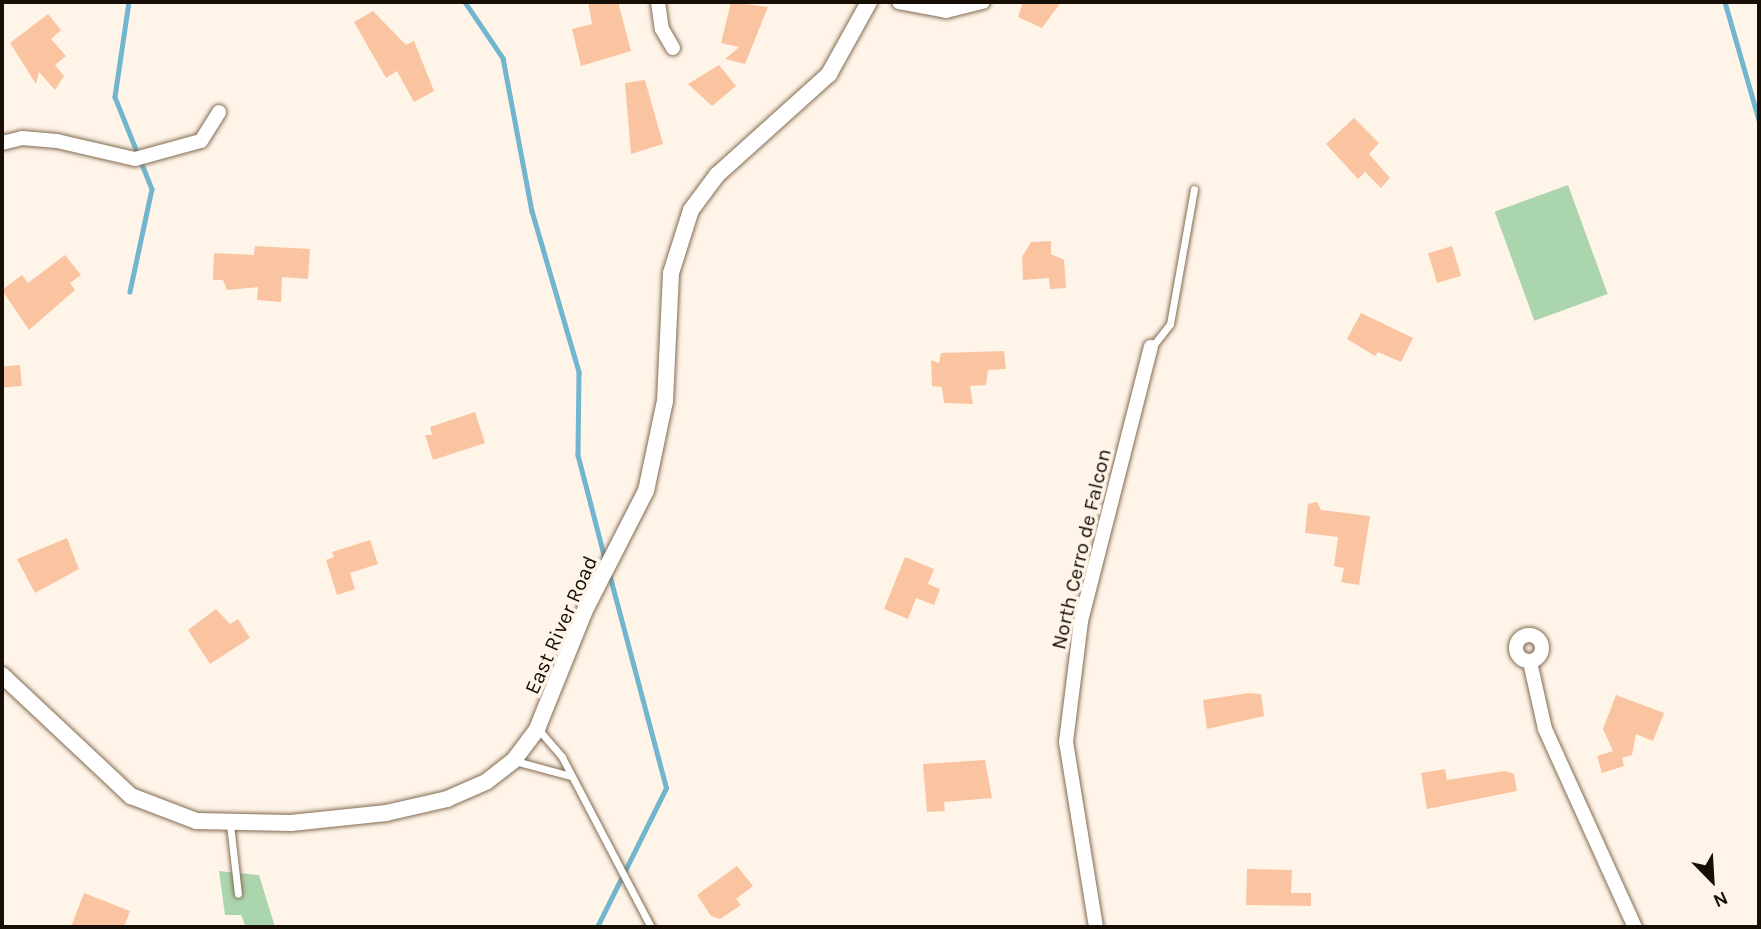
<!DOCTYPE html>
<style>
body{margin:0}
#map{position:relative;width:1761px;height:929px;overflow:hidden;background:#fff4e8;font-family:Karla,sans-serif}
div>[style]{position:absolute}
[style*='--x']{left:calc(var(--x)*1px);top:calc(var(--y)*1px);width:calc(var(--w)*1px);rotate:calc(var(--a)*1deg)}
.green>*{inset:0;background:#aad5ad;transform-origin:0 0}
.stream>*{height:4.5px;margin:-2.25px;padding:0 2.25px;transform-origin:2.25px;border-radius:2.25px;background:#72b5cf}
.building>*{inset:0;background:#fac4a1;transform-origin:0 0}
.roads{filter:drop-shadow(0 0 2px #836b51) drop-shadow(0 0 2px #836b51)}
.service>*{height:7px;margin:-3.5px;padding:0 3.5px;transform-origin:3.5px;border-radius:3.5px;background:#fff}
.minor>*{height:14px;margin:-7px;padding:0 7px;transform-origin:7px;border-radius:7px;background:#fff}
.minor>.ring{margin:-7px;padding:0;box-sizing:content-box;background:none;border:14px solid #fff;border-radius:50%}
.tertiary>*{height:16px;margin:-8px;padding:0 8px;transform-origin:8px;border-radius:8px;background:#fff}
span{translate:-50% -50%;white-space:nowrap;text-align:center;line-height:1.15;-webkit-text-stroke:7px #fff4e8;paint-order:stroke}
.street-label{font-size:21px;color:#170e05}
.frame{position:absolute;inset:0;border:4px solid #170e05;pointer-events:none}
.north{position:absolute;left:1677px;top:845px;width:70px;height:70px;-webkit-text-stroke:5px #fff4e8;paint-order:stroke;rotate:156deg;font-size:19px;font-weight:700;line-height:28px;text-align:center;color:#170e05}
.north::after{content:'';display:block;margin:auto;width:24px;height:32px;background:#170e05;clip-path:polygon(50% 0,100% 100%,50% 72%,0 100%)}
</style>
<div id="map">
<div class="green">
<div style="left:1568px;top:185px;width:116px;height:78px;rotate:70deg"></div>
<div style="clip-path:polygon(219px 871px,259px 875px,275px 927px,246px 927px,241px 915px,225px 915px)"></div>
</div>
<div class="stream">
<div style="--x:129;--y:2;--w:96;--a:98.4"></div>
<div style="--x:115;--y:97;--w:99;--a:68.1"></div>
<div style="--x:152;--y:189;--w:105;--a:102.1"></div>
<div style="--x:465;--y:2;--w:68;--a:55.8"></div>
<div style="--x:503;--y:58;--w:156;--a:79.3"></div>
<div style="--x:532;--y:211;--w:168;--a:73.7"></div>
<div style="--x:579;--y:372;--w:83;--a:90.7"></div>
<div style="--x:578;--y:455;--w:107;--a:75.4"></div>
<div style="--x:1725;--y:2;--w:123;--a:73.9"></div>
<div style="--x:597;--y:927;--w:155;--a:-63.6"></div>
<div style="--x:666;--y:788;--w:221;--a:-104.9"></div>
</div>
<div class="building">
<div style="clip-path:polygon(588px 2px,618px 2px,631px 51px,581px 66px,572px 29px,592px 24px)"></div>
<div style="clip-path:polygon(731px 2px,768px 7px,745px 64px,725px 59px,739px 47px,721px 43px)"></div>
<div style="clip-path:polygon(1023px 2px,1061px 2px,1042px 28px,1018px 17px)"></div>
<div style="clip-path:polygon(373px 11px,406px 45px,414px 41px,434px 91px,414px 102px,397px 71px,386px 78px,354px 22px)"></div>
<div style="clip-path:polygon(48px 14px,61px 30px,51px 39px,66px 56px,55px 65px,64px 76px,55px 90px,39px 72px,36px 84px,10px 43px)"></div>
<div style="clip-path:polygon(719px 65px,736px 86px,712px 106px,688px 84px)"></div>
<div style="clip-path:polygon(645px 80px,663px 144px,631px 154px,625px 83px)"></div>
<div style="clip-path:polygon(1354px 118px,1379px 143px,1369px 154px,1390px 178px,1381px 188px,1365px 172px,1358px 179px,1326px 144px)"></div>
<div style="clip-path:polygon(1051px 241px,1051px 254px,1064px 260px,1066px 288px,1050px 289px,1049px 278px,1023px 280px,1022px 257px,1031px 242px)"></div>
<div style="clip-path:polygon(255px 246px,310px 249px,308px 279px,282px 277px,281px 302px,257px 300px,258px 287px,227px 290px,223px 280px,213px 280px,214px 253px,254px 255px)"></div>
<div style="left:1452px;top:246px;width:31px;height:25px;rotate:73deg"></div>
<div style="clip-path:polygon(65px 255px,81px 275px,70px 283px,75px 290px,29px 330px,2px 290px,22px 275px,28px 283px)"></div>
<div style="clip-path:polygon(1361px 313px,1413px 338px,1401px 362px,1378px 352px,1375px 356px,1347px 339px)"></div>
<div style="clip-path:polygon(1004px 351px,1006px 369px,988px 370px,986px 385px,970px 386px,973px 404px,944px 403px,942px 387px,932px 386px,931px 360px,939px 363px,941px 353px)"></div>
<div style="left:20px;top:365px;width:21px;height:18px;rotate:85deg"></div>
<div style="clip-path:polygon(475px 412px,485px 443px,433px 460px,425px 435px,432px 435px,430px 427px)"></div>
<div style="clip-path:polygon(1317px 502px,1321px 510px,1370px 516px,1359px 585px,1341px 582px,1344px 568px,1334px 566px,1338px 537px,1305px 533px,1308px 504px)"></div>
<div style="clip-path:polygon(67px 538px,79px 569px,35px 593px,17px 559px)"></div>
<div style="clip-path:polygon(370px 540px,378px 564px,350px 573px,355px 589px,337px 595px,326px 560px,334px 557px,332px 552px)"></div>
<div style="clip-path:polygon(905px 557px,934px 569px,928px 584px,940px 589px,934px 605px,916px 598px,908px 619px,884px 609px)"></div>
<div style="clip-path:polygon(216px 609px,230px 624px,238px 619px,250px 638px,210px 664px,188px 630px)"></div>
<div style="clip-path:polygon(1249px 693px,1261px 694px,1264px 716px,1207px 729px,1203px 700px)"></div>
<div style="clip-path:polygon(1616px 695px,1664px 713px,1653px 741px,1636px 734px,1632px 755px,1622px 758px,1624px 766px,1602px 773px,1597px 756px,1613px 751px,1603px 729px)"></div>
<div style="clip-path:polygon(985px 760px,992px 798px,944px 802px,945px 811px,927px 812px,923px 764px)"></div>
<div style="clip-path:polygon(1445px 769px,1447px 780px,1505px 771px,1514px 774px,1517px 791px,1427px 809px,1421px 773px)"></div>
<div style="clip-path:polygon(737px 866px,753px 886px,736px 899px,741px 905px,720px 919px,711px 916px,697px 895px)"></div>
<div style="clip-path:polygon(1247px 869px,1292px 870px,1291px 893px,1311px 893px,1311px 906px,1246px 905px)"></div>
<div style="clip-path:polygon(84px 893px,130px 911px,124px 927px,71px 927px)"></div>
</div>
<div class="roads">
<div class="service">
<div style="--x:1152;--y:347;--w:29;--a:-52"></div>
<div style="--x:1170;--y:324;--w:137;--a:-79.9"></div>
<div style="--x:538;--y:729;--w:37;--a:49"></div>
<div style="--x:562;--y:757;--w:192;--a:62.4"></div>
<div style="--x:515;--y:761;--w:58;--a:15"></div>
<div style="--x:230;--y:824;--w:70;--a:83.5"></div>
</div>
<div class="minor">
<div style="--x:658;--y:2;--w:27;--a:82"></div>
<div style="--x:662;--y:29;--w:22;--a:60"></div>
<div style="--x:899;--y:2;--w:48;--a:10.8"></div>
<div style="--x:946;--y:11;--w:38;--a:-14"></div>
<div style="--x:2;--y:143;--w:21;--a:-14"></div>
<div style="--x:22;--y:138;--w:35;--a:5"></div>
<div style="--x:57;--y:141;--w:80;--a:13"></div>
<div style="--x:135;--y:159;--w:68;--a:-15.3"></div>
<div style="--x:201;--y:141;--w:34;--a:-58"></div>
<div class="ring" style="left:1516px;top:635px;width:12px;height:12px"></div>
<div style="--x:1530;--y:662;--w:69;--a:77.4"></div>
<div style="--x:1545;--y:729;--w:217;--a:65.6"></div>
<div style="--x:1096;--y:927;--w:187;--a:-99.2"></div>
<div style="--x:1066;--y:742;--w:122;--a:-82.9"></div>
<div style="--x:1081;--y:621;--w:283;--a:-75.7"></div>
</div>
<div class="tertiary">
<div style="--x:2;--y:675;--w:177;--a:43.2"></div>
<div style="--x:131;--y:796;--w:70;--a:21"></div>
<div style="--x:196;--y:821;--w:95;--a:1.2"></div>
<div style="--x:291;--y:823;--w:96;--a:-6"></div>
<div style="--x:386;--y:813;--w:63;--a:-12.9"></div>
<div style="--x:447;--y:799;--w:43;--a:-23.6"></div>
<div style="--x:486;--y:782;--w:36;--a:-38"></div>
<div style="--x:514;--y:760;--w:39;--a:-53"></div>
<div style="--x:537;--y:729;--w:131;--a:-68"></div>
<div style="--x:586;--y:608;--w:131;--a:-62.9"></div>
<div style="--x:646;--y:491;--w:92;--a:-78.1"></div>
<div style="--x:665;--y:401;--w:128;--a:-87.3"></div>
<div style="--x:671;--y:273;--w:66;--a:-72.4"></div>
<div style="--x:691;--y:210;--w:44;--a:-53.4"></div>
<div style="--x:717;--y:175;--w:151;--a:-42"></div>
<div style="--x:829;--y:74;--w:82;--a:-60.9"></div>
</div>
</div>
<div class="street-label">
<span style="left:1081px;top:549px;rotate:-77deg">North Cerro de Falcon</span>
<span style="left:561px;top:625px;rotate:-66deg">East River Road</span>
</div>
<div class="frame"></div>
<div class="north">N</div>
</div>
